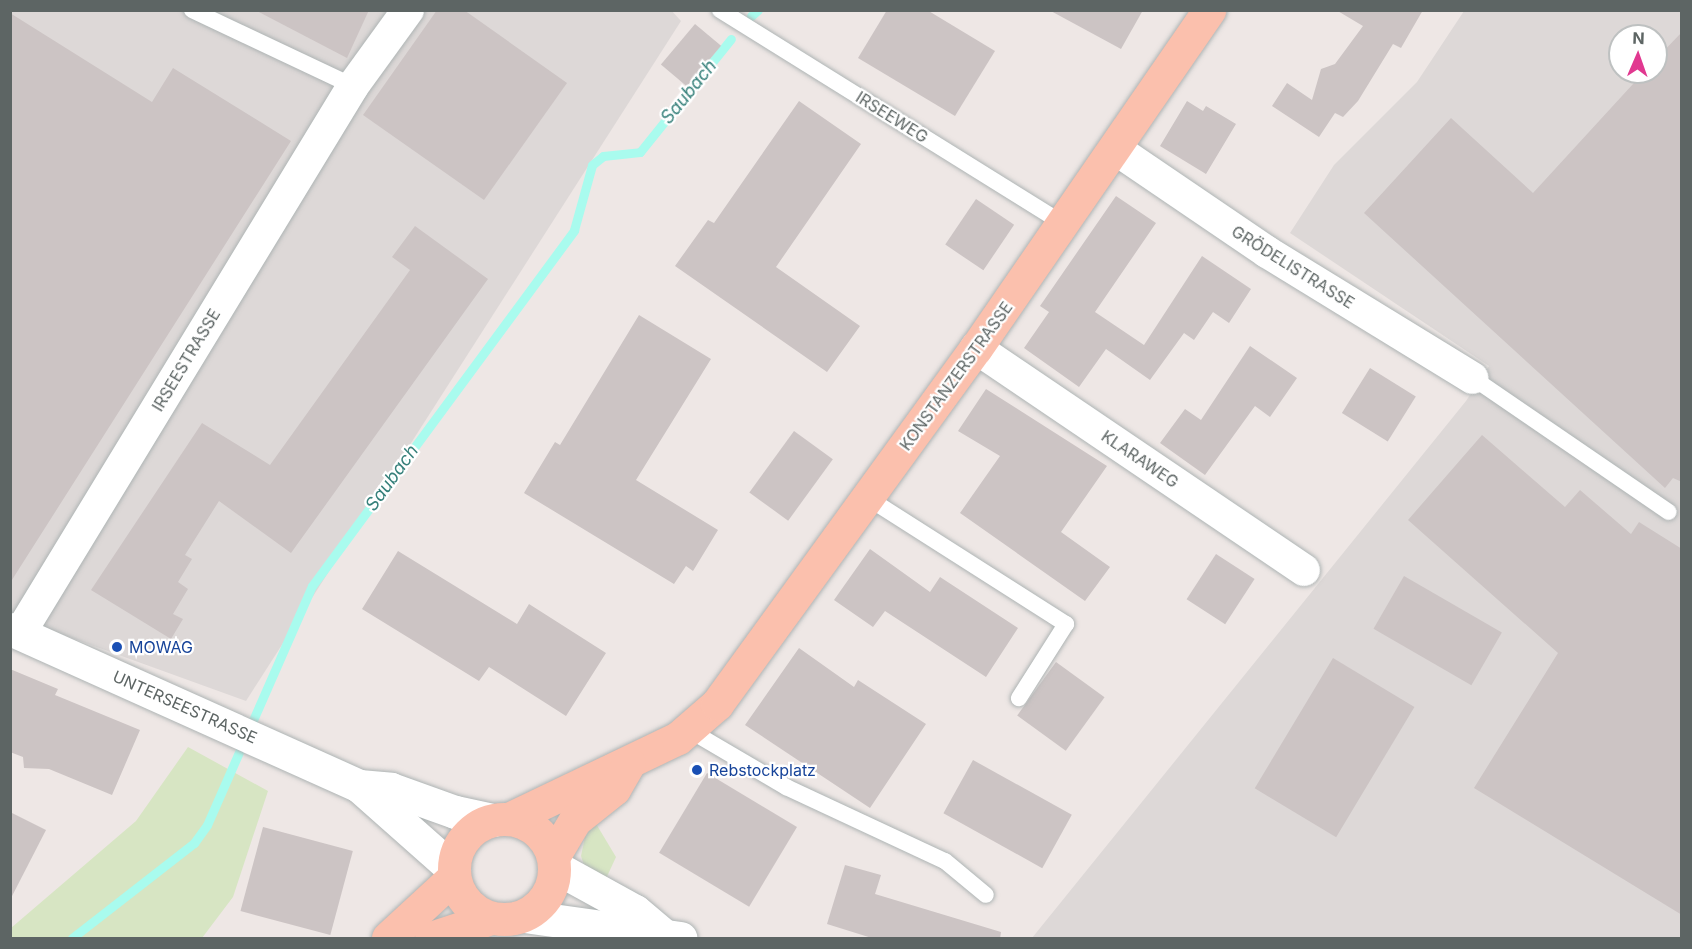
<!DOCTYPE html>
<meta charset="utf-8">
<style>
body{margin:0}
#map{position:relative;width:1692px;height:949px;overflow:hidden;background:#eee7e5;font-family:Inter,sans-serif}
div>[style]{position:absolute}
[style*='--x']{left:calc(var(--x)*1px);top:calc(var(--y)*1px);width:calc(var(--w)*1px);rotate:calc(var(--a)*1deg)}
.industrial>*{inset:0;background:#ddd8d7}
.green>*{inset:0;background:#d7e5c3}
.stream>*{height:9px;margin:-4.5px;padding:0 4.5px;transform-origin:4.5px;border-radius:4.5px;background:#a9fbee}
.building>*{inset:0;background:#ccc4c4;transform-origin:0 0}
.roads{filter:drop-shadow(0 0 2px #aeb4b4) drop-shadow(0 0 2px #aeb4b4)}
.lane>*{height:16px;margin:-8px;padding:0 8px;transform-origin:8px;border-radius:8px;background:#fff}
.street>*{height:32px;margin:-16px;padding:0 16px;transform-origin:16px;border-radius:16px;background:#fff}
.secondary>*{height:33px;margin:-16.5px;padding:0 16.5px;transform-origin:16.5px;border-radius:16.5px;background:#fff}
.primary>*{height:33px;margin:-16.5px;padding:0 16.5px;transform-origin:16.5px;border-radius:16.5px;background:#fbc0ad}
.primary>.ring{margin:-16.5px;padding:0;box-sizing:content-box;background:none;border:33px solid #fbc0ad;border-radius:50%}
.dots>*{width:16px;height:16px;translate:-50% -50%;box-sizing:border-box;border:3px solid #fff;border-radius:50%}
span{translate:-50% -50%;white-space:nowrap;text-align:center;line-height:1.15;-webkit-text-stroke:4.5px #fff;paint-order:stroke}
.street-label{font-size:16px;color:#5d6564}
.transit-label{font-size:16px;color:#164399}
.left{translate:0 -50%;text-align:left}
.water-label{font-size:18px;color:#37817b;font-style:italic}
.frame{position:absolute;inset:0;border:12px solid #5d6564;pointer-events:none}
.north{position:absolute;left:1608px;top:24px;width:60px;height:60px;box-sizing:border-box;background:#fff;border:2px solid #bec1c1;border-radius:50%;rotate:2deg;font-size:16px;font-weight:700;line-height:24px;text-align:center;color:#5d6564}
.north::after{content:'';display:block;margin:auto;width:21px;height:27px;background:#e13890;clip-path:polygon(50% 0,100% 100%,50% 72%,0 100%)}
</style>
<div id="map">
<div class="industrial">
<div style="clip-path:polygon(671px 10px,681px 21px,246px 701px,11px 616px,10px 11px)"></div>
<div style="clip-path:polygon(evenodd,1464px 11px,1681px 11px,1681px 938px,1032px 938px,1466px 401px,1489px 366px,1290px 233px,1334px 165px,1417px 82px,1464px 11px,1620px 36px,1656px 36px,1656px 72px,1620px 72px,1620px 36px)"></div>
</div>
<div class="green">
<div style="clip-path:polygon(188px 747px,268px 791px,233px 897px,202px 938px,11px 938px,11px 928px,136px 821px)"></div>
<div style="clip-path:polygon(595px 822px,616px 857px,604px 883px,584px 865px,581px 856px,585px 837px)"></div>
</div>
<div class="stream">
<div style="--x:751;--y:16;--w:9;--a:-41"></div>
<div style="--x:72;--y:938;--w:155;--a:-37.9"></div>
<div style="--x:194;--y:843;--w:22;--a:-54"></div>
<div style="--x:207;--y:825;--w:261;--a:-66.3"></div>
<div style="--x:312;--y:586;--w:442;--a:-53.6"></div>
<div style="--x:574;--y:230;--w:67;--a:-74.5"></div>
<div style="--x:592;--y:165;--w:14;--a:-39"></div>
<div style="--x:603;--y:156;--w:37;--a:-6"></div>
<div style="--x:640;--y:152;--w:145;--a:-51.2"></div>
</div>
<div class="building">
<div style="clip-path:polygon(255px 10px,369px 10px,347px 58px)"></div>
<div style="clip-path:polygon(437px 10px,464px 10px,567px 83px,484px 200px,363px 115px)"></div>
<div style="clip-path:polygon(887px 10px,927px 10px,995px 51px,955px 116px,858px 58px)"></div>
<div style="clip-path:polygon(1049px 10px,1143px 10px,1121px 49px)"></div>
<div style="clip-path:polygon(1336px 10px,1423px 10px,1401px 48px,1393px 44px,1358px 101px,1343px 117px,1335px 113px,1319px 137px,1272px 106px,1287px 83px,1312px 100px,1321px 69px,1335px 64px,1363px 26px)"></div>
<div style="clip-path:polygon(10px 13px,152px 102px,173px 68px,291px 141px,10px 583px)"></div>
<div style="left:695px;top:24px;width:34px;height:53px;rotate:40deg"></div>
<div style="clip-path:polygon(1682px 32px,1682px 482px,1673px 478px,1665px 488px,1364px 213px,1451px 118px,1533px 193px,1644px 72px,1656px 72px,1656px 59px)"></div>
<div style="clip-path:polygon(799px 101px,861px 144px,776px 267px,860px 326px,827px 372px,675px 266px,708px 220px,714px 223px)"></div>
<div style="clip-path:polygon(1187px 101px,1203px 111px,1206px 106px,1236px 124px,1206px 174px,1160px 146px)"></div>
<div style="clip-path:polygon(1116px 196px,1156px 223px,1095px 312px,1144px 345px,1202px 256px,1251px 289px,1229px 323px,1213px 312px,1194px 340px,1184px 333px,1150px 380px,1106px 349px,1079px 387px,1024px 348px,1049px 312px,1040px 306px)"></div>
<div style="left:976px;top:199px;width:46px;height:55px;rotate:34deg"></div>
<div style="clip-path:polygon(415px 226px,488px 279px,291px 553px,219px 501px,185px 555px,192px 559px,178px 582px,188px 589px,173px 614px,183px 619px,171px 639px,91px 590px,202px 423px,270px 465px,410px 270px,392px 257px)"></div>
<div style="clip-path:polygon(639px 315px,711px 359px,636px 480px,718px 530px,693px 571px,686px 566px,674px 584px,524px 493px,555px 442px,560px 445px)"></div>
<div style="clip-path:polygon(1250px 346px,1297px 378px,1270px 417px,1255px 406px,1205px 475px,1160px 443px,1185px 409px,1201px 420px)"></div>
<div style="left:1370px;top:368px;width:54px;height:53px;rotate:32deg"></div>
<div style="clip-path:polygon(986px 389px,1107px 466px,1061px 532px,1110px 567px,1085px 601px,960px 513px,1000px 456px,958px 431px)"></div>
<div style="left:794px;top:431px;width:48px;height:76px;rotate:36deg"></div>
<div style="clip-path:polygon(1482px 435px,1565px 507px,1580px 490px,1631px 534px,1639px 522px,1682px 549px,1682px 915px,1474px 788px,1558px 653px,1408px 520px)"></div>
<div style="clip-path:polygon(870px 549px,930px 592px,940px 577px,1018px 628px,986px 677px,885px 611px,873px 627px,834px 600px)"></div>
<div style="clip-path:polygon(398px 551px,517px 624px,529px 604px,606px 653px,566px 716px,489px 667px,479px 681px,362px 609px)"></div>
<div style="left:1216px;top:554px;width:46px;height:54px;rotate:33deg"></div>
<div style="left:1404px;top:576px;width:113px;height:61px;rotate:30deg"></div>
<div style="clip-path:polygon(799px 648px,854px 687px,858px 680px,926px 724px,870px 808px,745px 725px)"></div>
<div style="left:1333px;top:658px;width:95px;height:152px;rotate:31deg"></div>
<div style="left:1056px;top:662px;width:60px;height:66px;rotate:36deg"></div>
<div style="clip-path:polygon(10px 669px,58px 689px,55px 695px,140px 730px,112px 795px,49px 769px,24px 768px,23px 757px,10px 752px)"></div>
<div style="left:973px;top:760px;width:113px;height:61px;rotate:29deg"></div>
<div style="left:707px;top:773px;width:105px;height:93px;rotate:31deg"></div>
<div style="clip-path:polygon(10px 812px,46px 830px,10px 900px)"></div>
<div style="left:263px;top:827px;width:93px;height:87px;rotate:15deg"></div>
<div style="clip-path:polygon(845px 865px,881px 875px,875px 894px,1001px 932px,1000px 939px,875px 939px,827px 924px)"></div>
</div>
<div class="roads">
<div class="lane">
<div style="--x:192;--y:10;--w:178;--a:25.3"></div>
<div style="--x:720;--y:10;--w:405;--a:31.9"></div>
<div style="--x:1473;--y:378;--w:237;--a:34.4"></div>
<div style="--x:868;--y:498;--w:235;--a:32.5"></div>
<div style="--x:1066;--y:624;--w:88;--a:122.4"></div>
<div style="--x:689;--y:730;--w:113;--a:30.4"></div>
<div style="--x:786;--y:787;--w:175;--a:25"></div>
<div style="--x:945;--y:861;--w:53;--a:39.7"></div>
</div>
<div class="street">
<div style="--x:1117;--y:150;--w:181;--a:34.2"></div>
<div style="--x:1267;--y:252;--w:241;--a:31.5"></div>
<div style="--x:976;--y:348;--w:396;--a:34.1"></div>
<div style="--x:20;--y:633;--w:640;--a:-58.67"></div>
<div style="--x:353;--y:86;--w:94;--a:-54.1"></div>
</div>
<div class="secondary">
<div style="--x:10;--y:629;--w:383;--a:24.2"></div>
<div style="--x:359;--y:786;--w:32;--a:5"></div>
<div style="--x:391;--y:789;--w:68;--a:19.8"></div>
<div style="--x:455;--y:812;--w:39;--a:12"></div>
<div style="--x:359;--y:786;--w:127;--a:41.5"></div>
<div style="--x:555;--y:867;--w:91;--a:28.8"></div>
<div style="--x:635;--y:911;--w:34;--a:40"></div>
<div style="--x:524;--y:916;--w:158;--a:8"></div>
</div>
<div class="primary">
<div class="ring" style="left:454px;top:819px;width:67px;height:67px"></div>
<div style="--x:509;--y:819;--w:187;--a:-25.6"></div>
<div style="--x:678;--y:738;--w:52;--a:-41.1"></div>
<div style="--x:717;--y:704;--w:440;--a:-54"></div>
<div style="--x:976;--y:348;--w:411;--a:-55.4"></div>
<div style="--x:553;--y:857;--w:43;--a:-59.3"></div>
<div style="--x:575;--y:820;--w:50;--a:-38.5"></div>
<div style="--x:614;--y:789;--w:30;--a:-60"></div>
<div style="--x:388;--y:938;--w:90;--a:-42.7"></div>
<div style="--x:431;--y:938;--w:63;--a:-18.4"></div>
</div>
</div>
<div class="dots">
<div style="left:117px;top:647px;background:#1a4fb4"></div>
<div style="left:697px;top:770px;background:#1a4fb4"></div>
</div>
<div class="street-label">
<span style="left:892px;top:117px;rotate:32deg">IRSEEWEG</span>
<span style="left:1293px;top:267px;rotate:32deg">GRÖDELISTRASSE</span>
<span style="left:186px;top:360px;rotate:-59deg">IRSEESTRASSE</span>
<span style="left:956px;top:376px;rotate:-54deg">KONSTANZERSTRASSE</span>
<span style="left:1140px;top:459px;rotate:34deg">KLARAWEG</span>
<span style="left:185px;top:707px;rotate:24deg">UNTERSEESTRASSE</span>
</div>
<div class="transit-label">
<span class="left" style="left:129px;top:647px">MOWAG</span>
<span class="left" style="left:709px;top:770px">Rebstockplatz</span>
</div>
<div class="water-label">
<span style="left:689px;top:92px;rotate:-51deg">Saubach</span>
<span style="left:392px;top:478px;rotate:-54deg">Saubach</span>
</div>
<div class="frame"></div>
<div class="north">N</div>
</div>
